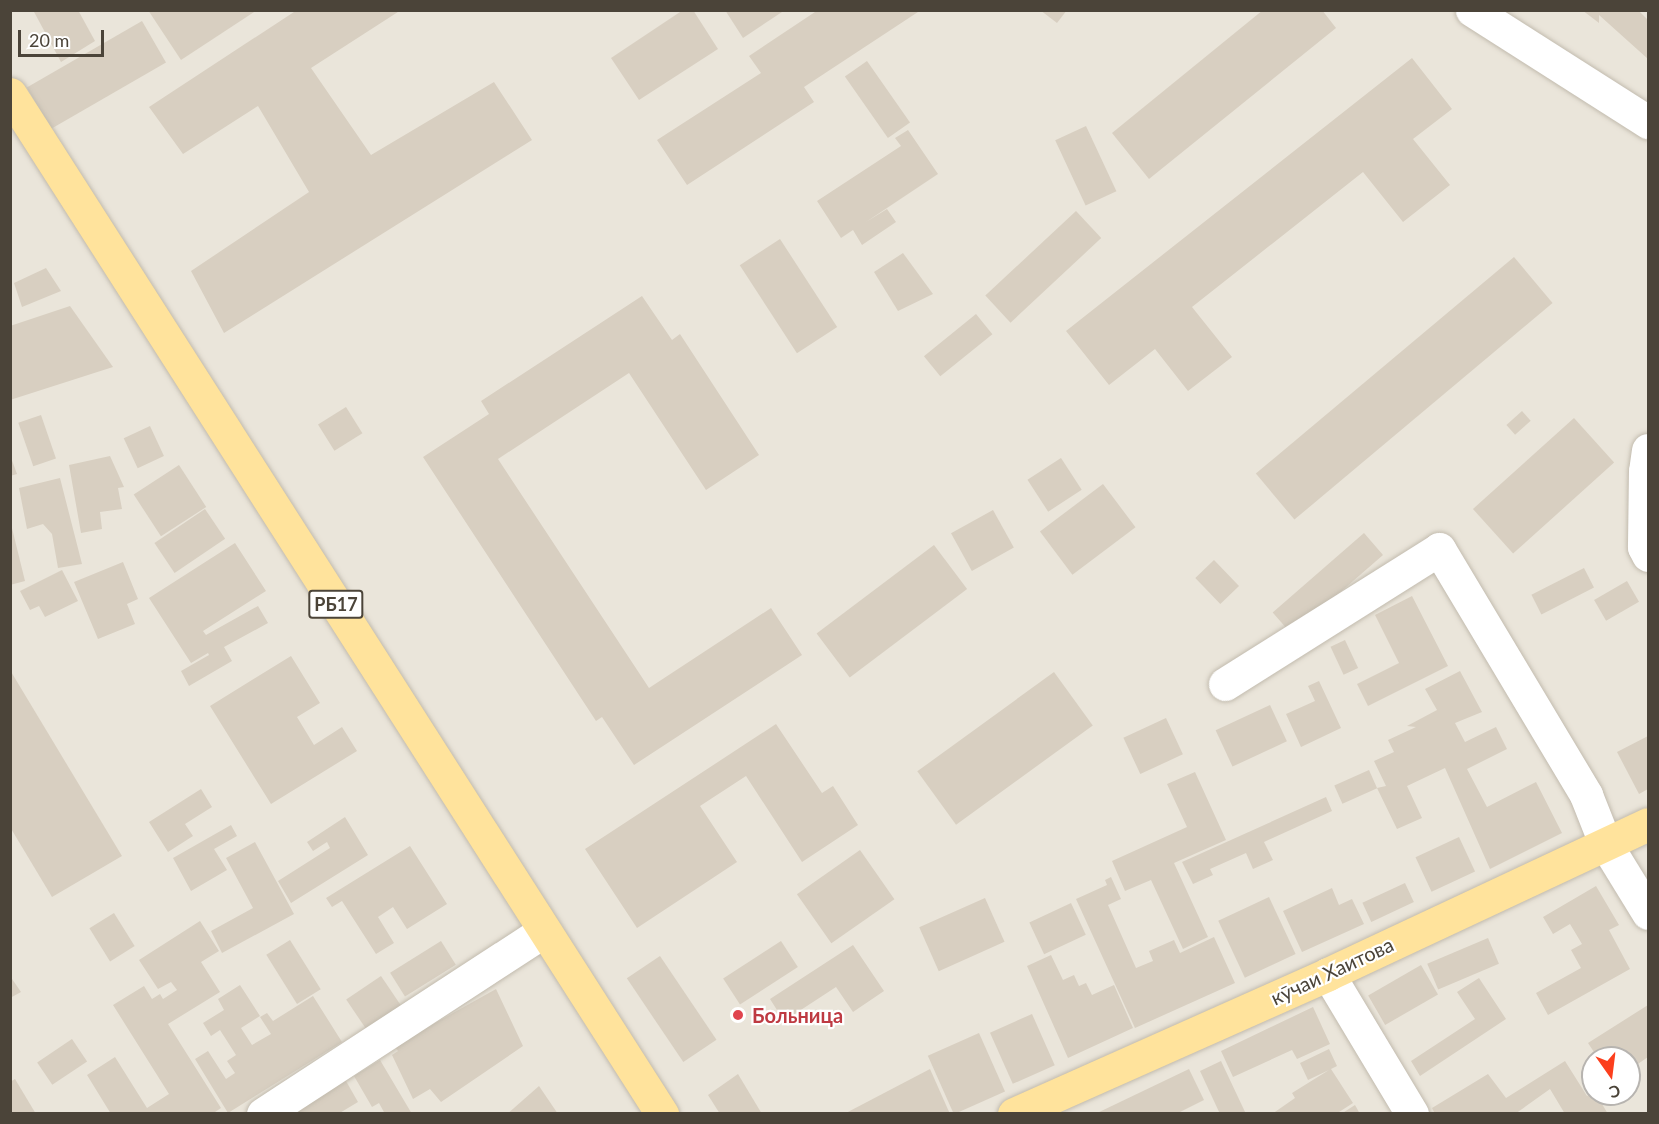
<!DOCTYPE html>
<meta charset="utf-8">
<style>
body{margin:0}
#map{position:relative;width:1659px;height:1124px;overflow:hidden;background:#f6f3ec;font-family:Lato,sans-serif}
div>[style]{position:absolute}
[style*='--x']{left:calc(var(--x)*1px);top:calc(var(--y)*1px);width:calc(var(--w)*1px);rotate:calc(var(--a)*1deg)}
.residential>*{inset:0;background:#eae5da}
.building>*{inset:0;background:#d8cfc1;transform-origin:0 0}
.roads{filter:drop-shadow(0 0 2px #c2bbae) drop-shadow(0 0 2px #c2bbae)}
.street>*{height:33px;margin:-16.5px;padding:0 16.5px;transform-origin:16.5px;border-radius:16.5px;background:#fff}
.primary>*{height:33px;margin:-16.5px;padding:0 16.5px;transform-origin:16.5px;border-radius:16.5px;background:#ffe39c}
.dots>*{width:16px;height:16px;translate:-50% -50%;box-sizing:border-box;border:3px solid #fff;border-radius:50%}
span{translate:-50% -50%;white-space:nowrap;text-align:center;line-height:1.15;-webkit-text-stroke:4.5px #fff;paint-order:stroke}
.shield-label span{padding:2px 4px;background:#fff;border:2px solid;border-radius:4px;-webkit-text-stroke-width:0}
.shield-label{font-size:18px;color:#4b4439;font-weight:700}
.street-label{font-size:20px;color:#4b4439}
.health-label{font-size:20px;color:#be3a42;font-weight:700}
.left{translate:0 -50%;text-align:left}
.frame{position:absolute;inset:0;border:12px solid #4b4439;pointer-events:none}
.north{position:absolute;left:1581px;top:1046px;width:60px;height:60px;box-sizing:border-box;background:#fff;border:2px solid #b7b4b0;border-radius:50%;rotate:166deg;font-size:16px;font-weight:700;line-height:24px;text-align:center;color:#4b4439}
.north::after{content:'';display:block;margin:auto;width:21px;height:27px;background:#fc3f1d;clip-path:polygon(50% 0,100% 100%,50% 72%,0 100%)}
.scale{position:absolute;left:18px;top:30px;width:86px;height:27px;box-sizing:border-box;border:3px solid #4b4439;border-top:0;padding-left:8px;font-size:18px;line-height:21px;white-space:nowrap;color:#4b4439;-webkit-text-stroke:4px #fff;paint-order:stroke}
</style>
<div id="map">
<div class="residential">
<div style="clip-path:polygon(evenodd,10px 11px,1648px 11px,1648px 1113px,11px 1113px,10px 11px,1593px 1058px,1629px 1058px,1629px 1094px,1593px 1094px,1593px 1058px)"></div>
</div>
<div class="building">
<div style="clip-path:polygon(33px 10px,78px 10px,95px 41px,61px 62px)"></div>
<div style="clip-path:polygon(148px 10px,257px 10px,181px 60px)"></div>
<div style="clip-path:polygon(297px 10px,401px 10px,311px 68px,371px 155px,494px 82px,532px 140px,224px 333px,191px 271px,309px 192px,258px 106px,183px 154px,149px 107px)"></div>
<div style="clip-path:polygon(683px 10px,693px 10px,718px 49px,639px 100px,611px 58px)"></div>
<div style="clip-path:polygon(725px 10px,785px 10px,743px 38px)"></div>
<div style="clip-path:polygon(818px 10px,921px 10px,804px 87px,814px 102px,687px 185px,657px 140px,761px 73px,749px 56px)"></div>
<div style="clip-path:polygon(1040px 10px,1067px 10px,1057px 23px)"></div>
<div style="clip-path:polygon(1263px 10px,1322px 10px,1336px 28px,1149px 179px,1112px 133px)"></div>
<div style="clip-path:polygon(1582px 10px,1638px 10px,1648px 20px,1648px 59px,1599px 15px,1599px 23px)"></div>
<div style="left:142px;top:21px;width:48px;height:133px;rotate:60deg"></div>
<div style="clip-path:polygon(1412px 58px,1452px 109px,1413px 139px,1450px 185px,1403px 222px,1363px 172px,1192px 307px,1232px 357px,1188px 391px,1155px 349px,1109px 385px,1066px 331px)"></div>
<div style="left:867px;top:61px;width:75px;height:27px;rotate:55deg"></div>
<div style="left:1086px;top:126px;width:72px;height:34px;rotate:65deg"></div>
<div style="clip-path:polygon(908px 130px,938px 174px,866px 222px,887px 209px,896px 222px,862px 245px,853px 230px,841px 238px,817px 201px,901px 146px,895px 138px)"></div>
<div style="left:1076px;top:211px;width:37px;height:124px;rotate:47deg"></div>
<div style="left:780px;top:239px;width:105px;height:48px;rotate:57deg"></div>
<div style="clip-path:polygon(903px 253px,933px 294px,898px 311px,874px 272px)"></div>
<div style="left:1514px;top:257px;width:60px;height:337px;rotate:50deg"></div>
<div style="clip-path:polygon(46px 268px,61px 291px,22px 307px,14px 283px)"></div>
<div style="clip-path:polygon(642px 296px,672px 340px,680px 334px,759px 455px,706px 490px,629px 373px,498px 459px,649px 688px,771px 608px,802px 655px,634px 765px,602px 717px,596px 721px,423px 457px,489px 414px,481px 401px)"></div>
<div style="clip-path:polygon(70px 306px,113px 367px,10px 400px,10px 326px)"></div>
<div style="left:976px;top:314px;width:26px;height:67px;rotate:51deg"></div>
<div style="left:346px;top:407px;width:31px;height:33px;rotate:58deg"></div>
<div style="left:1522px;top:411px;width:13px;height:21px;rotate:48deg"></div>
<div style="left:41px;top:415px;width:46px;height:24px;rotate:71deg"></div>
<div style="left:1574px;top:418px;width:60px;height:136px;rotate:48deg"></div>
<div style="left:150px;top:426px;width:33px;height:29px;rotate:65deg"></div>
<div style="clip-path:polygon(10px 455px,17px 474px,10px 476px)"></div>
<div style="clip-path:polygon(110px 456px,124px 487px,118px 488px,122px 509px,100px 512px,102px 529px,81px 533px,69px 465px)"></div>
<div style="left:1061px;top:458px;width:38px;height:40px;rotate:57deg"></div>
<div style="left:179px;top:465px;width:50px;height:54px;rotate:57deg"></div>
<div style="clip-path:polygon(60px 478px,82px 564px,58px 568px,52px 534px,43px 524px,27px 529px,19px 488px)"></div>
<div style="left:1103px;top:484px;width:54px;height:79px;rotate:53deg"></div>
<div style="left:205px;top:509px;width:36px;height:61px;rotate:56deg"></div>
<div style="left:993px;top:510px;width:43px;height:48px;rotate:61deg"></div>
<div style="clip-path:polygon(10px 520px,25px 581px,10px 585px)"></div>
<div style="left:1364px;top:533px;width:29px;height:121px;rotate:49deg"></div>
<div style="clip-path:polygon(235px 543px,266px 591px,203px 631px,206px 635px,258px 606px,268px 623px,224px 647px,232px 661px,189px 686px,181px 671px,209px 655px,208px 653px,191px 663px,149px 598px)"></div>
<div style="left:934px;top:545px;width:55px;height:147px;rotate:53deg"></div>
<div style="left:1214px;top:560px;width:36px;height:26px;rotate:46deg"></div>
<div style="clip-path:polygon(123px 562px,138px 599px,127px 604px,135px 624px,98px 639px,74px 582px)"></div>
<div style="left:1584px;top:568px;width:22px;height:59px;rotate:63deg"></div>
<div style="clip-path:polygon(62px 570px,78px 601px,45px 617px,39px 606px,30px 610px,20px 591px)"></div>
<div style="left:1627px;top:581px;width:24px;height:38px;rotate:60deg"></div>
<div style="clip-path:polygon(1412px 596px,1448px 666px,1368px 706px,1357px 684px,1399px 663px,1375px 615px)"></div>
<div style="left:1345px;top:640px;width:31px;height:16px;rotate:65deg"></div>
<div style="clip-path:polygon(291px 656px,320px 703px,297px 717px,314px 745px,342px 727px,357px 751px,271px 804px,210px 706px)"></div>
<div style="clip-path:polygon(10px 670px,122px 856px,52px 897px,10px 827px)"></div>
<div style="clip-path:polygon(1460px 671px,1482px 712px,1455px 723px,1465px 742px,1496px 727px,1507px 749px,1467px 769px,1487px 807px,1536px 782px,1562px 833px,1490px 869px,1445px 768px,1407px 786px,1422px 818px,1397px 829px,1377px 788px,1386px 786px,1374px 761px,1394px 752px,1388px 740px,1416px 727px,1407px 726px,1437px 710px,1425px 689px)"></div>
<div style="left:1054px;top:672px;width:66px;height:169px;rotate:54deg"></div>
<div style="clip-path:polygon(1319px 681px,1341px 728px,1301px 747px,1286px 714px,1315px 701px,1308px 686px)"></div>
<div style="left:1270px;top:705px;width:40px;height:60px;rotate:65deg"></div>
<div style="left:1166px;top:718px;width:40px;height:47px;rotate:65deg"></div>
<div style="clip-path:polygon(776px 724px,822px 793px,833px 786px,858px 825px,802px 862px,746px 776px,700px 806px,737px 862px,637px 928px,585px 849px)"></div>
<div style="clip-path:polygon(1648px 736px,1648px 789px,1639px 794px,1617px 752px)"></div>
<div style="left:1369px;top:770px;width:20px;height:38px;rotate:66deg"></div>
<div style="clip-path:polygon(1195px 772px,1226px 840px,1174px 863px,1208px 937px,1183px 949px,1151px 880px,1125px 891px,1112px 861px,1187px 827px,1167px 784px)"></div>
<div style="clip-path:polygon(201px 789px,212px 807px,185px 824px,193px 836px,168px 852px,149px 822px)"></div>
<div style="clip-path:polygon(1326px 797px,1332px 811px,1264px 842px,1273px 860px,1253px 869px,1246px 853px,1210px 869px,1213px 875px,1193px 884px,1182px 862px)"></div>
<div style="clip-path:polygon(345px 817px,368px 855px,291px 903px,278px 881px,330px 848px,327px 842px,313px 851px,307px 842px)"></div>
<div style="clip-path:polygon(231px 825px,237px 836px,214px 849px,227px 870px,191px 891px,173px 858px)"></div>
<div style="left:1459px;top:837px;width:38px;height:48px;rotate:65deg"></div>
<div style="clip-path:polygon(255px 842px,294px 914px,222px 953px,211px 931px,253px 908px,226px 858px)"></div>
<div style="clip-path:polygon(410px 846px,447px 904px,407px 929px,393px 907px,378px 917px,394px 943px,376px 954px,342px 901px,332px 907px,326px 898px)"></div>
<div style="left:860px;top:850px;width:60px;height:77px;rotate:55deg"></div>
<div style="clip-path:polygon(1111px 877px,1121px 899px,1108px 905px,1136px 968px,1153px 961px,1149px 951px,1174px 940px,1180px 953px,1214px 937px,1235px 983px,1135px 1028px,1076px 899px,1107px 885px,1105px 880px)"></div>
<div style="left:1405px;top:883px;width:21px;height:47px;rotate:65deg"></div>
<div style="clip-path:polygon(1596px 886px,1619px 925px,1609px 930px,1630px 969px,1548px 1015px,1536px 993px,1581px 968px,1571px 950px,1582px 944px,1570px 924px,1553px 934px,1543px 917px)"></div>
<div style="clip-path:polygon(1332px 888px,1339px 905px,1352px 899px,1364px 924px,1302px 952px,1283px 911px)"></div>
<div style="left:1269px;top:897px;width:63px;height:56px;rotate:65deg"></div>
<div style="left:985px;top:898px;width:48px;height:72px;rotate:66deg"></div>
<div style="left:1071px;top:903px;width:35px;height:46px;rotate:65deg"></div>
<div style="left:114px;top:913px;width:39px;height:29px;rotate:58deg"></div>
<div style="clip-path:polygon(200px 921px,219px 951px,201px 962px,220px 992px,168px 1024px,221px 1108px,212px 1114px,111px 1114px,87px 1075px,115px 1057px,147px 1108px,169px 1094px,113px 1005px,144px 986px,152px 999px,160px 994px,163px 999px,177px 990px,171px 982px,158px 989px,139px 960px)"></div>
<div style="left:1488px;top:938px;width:28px;height:66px;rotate:67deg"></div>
<div style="left:290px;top:940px;width:58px;height:28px;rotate:58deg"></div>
<div style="left:441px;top:941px;width:28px;height:60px;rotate:58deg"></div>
<div style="left:781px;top:941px;width:31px;height:69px;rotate:57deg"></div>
<div style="clip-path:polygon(853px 945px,884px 991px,853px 1012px,836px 987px,784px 1021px,770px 999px)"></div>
<div style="clip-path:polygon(1051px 955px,1063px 980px,1074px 975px,1079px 986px,1086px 983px,1092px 995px,1114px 985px,1133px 1028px,1068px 1058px,1027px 966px)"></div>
<div style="left:660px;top:956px;width:101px;height:40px;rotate:56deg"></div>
<div style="left:1421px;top:965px;width:34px;height:61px;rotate:60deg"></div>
<div style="clip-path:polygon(10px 976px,21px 992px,10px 998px)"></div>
<div style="left:381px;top:976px;width:36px;height:42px;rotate:56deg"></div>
<div style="clip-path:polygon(1479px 978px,1506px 1019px,1420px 1076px,1411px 1061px,1475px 1019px,1457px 992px)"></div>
<div style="clip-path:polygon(240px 985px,260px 1016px,241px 1028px,252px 1045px,271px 1034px,260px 1017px,267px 1013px,273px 1021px,313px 996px,342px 1042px,228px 1113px,195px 1059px,208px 1051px,226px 1079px,235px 1073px,227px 1061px,236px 1055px,220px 1030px,211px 1036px,203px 1023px,224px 1010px,218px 999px)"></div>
<div style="clip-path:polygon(496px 989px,523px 1046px,441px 1102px,430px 1089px,413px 1099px,392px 1055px,398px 1051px,394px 1046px)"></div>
<div style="clip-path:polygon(1648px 1005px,1648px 1057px,1629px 1070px,1629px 1058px,1598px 1058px,1588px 1043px)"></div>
<div style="clip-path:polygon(1313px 1007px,1330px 1044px,1297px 1059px,1292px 1050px,1233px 1077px,1221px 1051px)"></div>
<div style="left:1032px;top:1014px;width:56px;height:46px;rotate:66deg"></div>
<div style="left:979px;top:1033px;width:64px;height:56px;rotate:66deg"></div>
<div style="left:72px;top:1039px;width:27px;height:42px;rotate:56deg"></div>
<div style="clip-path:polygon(1329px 1049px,1337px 1066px,1331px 1069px,1353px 1103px,1336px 1114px,1272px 1114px,1295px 1098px,1292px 1093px,1329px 1070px,1308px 1080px,1300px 1063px)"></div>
<div style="clip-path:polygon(380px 1060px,412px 1114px,385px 1114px,379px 1103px,372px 1107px,354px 1076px)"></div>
<div style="clip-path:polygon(1221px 1061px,1246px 1114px,1220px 1114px,1200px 1071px)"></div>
<div style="clip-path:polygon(1565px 1061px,1587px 1096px,1593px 1092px,1596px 1094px,1608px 1114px,1565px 1114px,1550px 1089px,1515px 1114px,1435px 1114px,1432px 1108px,1488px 1074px,1506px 1098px)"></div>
<div style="clip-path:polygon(930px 1069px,950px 1114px,844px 1114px)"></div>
<div style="clip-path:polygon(1189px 1069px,1204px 1100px,1176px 1114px,1095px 1114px)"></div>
<div style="clip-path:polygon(342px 1074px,358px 1102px,338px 1114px,276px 1114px)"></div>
<div style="clip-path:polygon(738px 1074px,762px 1114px,720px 1114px,708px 1095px)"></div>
<div style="clip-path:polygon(15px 1079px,36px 1114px,10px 1114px,10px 1082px)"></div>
<div style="clip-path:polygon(539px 1086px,558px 1114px,507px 1114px)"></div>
<div style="clip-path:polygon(1355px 1105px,1360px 1114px,1341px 1114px)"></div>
</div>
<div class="roads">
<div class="street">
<div style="--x:1472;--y:10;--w:209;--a:32.5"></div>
<div style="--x:1648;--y:450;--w:21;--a:98"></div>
<div style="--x:1645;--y:471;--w:76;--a:90.8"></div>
<div style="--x:1644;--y:547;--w:9;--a:63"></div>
<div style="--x:1225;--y:684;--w:253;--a:-32.2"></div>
<div style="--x:1439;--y:549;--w:287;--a:59.1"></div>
<div style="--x:1586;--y:795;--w:52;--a:68.4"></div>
<div style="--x:1605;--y:843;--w:82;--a:58.4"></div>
<div style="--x:1328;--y:974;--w:163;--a:59"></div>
<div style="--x:263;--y:1114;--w:335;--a:-33.1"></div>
</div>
<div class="primary">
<div style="--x:10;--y:94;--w:1211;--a:57.41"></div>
<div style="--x:1014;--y:1114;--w:344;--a:-24"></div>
<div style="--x:1328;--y:974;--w:353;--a:-25.1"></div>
</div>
</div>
<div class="dots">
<div style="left:738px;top:1015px;background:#e0444e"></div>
</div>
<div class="shield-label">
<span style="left:336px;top:604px">РБ17</span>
</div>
<div class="street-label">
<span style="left:1332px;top:971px;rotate:-25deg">кӯчаи Хаитова</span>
</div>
<div class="health-label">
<span class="left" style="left:752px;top:1015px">Больница</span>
</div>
<div class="frame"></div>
<div class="north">С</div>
<div class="scale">20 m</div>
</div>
